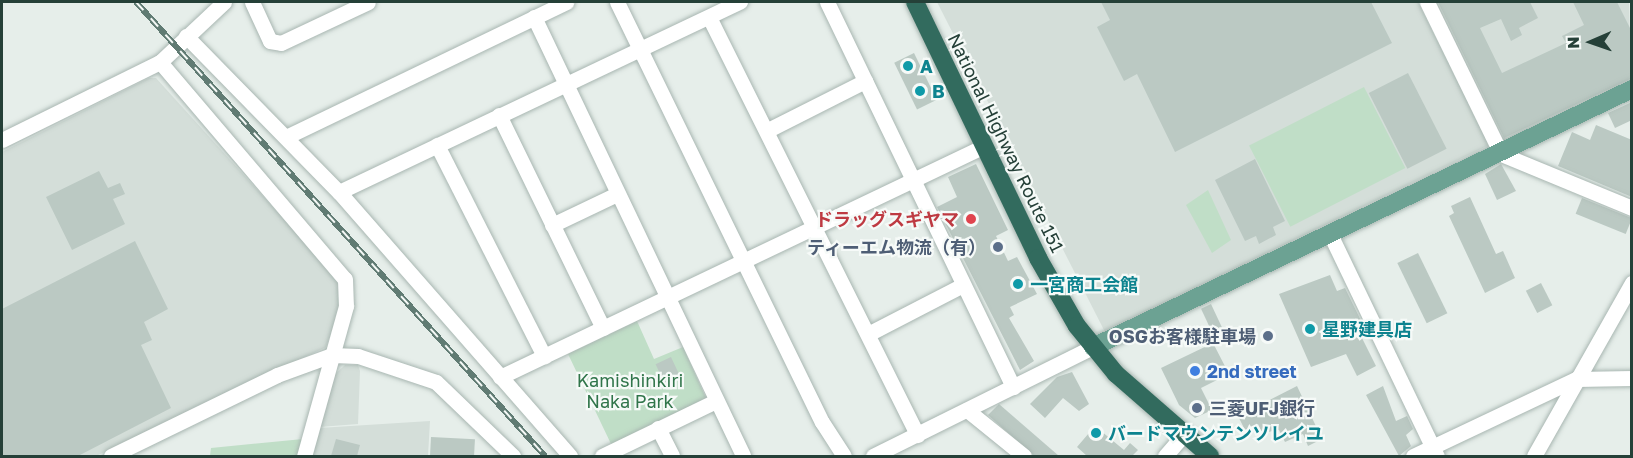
<!DOCTYPE html>
<meta charset="utf-8">
<style>
body{margin:0}
#map{position:relative;width:1633px;height:458px;overflow:hidden;background:#e6eeea;font-family:"Golos Text","Noto Sans JP",sans-serif}
div>[style]{position:absolute}
[style*='--x']{left:calc(var(--x)*1px);top:calc(var(--y)*1px);width:calc(var(--w)*1px);rotate:calc(var(--a)*1deg)}
.built>*{inset:0;background:#d4ded9}
.green>*{inset:0;background:#c0dec7;transform-origin:0 0}
.building>*{inset:0;background:#bbc9c3;transform-origin:0 0}
.roads{filter:drop-shadow(0 0 2px #a8b6b1) drop-shadow(0 0 2px #a8b6b1)}
.minor>*{height:15px;margin:-7.5px;padding:0 7.5px;transform-origin:7.5px;border-radius:7.5px;background:#fff}
.major>*{height:18px;margin:-9px;padding:0 9px;transform-origin:9px;border-radius:9px;background:#6ca293}
.highway>*{height:18px;margin:-9px;padding:0 9px;transform-origin:9px;border-radius:9px;background:#326b5e}
.rail>*{height:6px;margin-top:-3px;transform-origin:0;background:repeating-linear-gradient(90deg,#f6faf8 0 11px,#607b73 0 22px);box-sizing:border-box;border-block:2px solid #607b73}
.dots>*{width:16px;height:16px;translate:-50% -50%;box-sizing:border-box;border:3px solid #f6faf8;border-radius:50%}
span{translate:-50% -50%;white-space:nowrap;text-align:center;line-height:1.15;-webkit-text-stroke:4.5px #f6faf8;paint-order:stroke}
.culture-label{font-size:18px;color:#0d838f;font-weight:700}
.left{translate:0 -50%;text-align:left}
.street-label{font-size:18px;color:#254038}
.health-label{font-size:18px;color:#be3a42;font-weight:700}
.right{translate:-100% -50%;text-align:right}
.service-label{font-size:18px;color:#4e5e75;font-weight:700}
.shop-label{font-size:18px;color:#366cbe;font-weight:700}
.park-label{font-size:18px;color:#30754a}
.frame{position:absolute;inset:0;border:3px solid #254038;pointer-events:none}
.north{position:absolute;left:1561px;top:12px;width:60px;height:60px;-webkit-text-stroke:4px #f6faf8;paint-order:stroke;rotate:268deg;font-size:16px;font-weight:700;line-height:24px;text-align:center;color:#254038}
.north::after{content:'';display:block;margin:auto;width:21px;height:27px;background:#254038;clip-path:polygon(50% 0,100% 100%,50% 72%,0 100%)}
</style>
<div id="map">
<div class="built">
<div style="clip-path:polygon(937px 2px,1418px 2px,1489px 145px,1105px 332px)"></div>
<div style="clip-path:polygon(1433px 2px,1629px 2px,1631px 88px,1501px 143px)"></div>
<div style="clip-path:polygon(149px 78px,156px 78px,337px 278px,340px 309px,326px 347px,96px 456px,2px 456px,2px 152px)"></div>
<div style="clip-path:polygon(345px 365px,358px 365px,360px 371px,358px 424px,319px 427px,333px 376px)"></div>
<div style="clip-path:polygon(430px 421px,428px 456px,312px 456px,319px 428px)"></div>
</div>
<div class="green">
<div style="left:1364px;top:87px;width:91px;height:129px;rotate:63deg"></div>
<div style="clip-path:polygon(1208px 190px,1231px 240px,1212px 253px,1186px 205px)"></div>
<div style="clip-path:polygon(637px 321px,654px 359px,683px 347px,706px 398px,612px 446px,568px 354px)"></div>
<div style="clip-path:polygon(303px 439px,298px 456px,210px 456px,211px 448px)"></div>
</div>
<div class="building">
<div style="clip-path:polygon(1101px 2px,1371px 2px,1392px 43px,1175px 152px,1137px 74px,1124px 81px,1097px 27px,1110px 20px)"></div>
<div style="clip-path:polygon(1438px 2px,1530px 2px,1538px 18px,1519px 28px,1522px 35px,1511px 41px,1501px 19px,1480px 28px,1502px 73px,1566px 43px,1562px 36px,1584px 25px,1573px 2px,1617px 2px,1632px 32px,1632px 78px,1504px 138px)"></div>
<div style="left:914px;top:53px;width:52px;height:22px;rotate:64deg"></div>
<div style="left:1408px;top:73px;width:85px;height:44px;rotate:63deg"></div>
<div style="clip-path:polygon(1632px 102px,1632px 120px,1615px 128px,1608px 113px)"></div>
<div style="clip-path:polygon(1596px 125px,1632px 140px,1632px 197px,1558px 166px,1572px 132px,1590px 140px)"></div>
<div style="clip-path:polygon(1255px 159px,1285px 221px,1273px 227px,1276px 235px,1259px 244px,1256px 236px,1245px 241px,1215px 180px)"></div>
<div style="clip-path:polygon(976px 164px,1008px 230px,996px 236px,1008px 261px,1017px 257px,1037px 294px,1010px 307px,1014px 315px,1009px 318px,1034px 361px,1020px 370px,937px 207px,957px 197px,948px 177px)"></div>
<div style="clip-path:polygon(1501px 164px,1516px 191px,1497px 200px,1485px 174px)"></div>
<div style="clip-path:polygon(99px 171px,108px 188px,120px 183px,125px 194px,113px 199px,125px 224px,72px 250px,46px 197px)"></div>
<div style="clip-path:polygon(1470px 197px,1496px 254px,1503px 251px,1515px 278px,1485px 293px,1449px 216px,1454px 213px,1451px 206px)"></div>
<div style="left:1582px;top:198px;width:54px;height:17px;rotate:22deg"></div>
<div style="clip-path:polygon(135px 241px,168px 309px,144px 322px,152px 340px,141px 345px,171px 408px,78px 456px,2px 456px,2px 309px)"></div>
<div style="left:1418px;top:253px;width:67px;height:23px;rotate:64deg"></div>
<div style="clip-path:polygon(1330px 275px,1337px 291px,1345px 288px,1368px 335px,1362px 338px,1376px 366px,1357px 376px,1346px 354px,1311px 367px,1279px 294px)"></div>
<div style="left:1541px;top:283px;width:25px;height:17px;rotate:63deg"></div>
<div style="left:1211px;top:304px;width:26px;height:11px;rotate:65deg"></div>
<div style="clip-path:polygon(1213px 343px,1229px 374px,1201px 388px,1212px 410px,1195px 418px,1179px 405px,1161px 368px)"></div>
<div style="left:671px;top:357px;width:23px;height:17px;rotate:65deg"></div>
<div style="clip-path:polygon(1072px 372px,1089px 404px,1079px 411px,1063px 398px,1045px 418px,1030px 404px,1057px 377px)"></div>
<div style="clip-path:polygon(1297px 386px,1322px 439px,1308px 446px,1303px 434px,1285px 442px,1279px 430px,1262px 433px,1258px 424px,1245px 430px,1238px 416px)"></div>
<div style="clip-path:polygon(1383px 386px,1396px 421px,1407px 416px,1413px 429px,1406px 435px,1411px 446px,1399px 456px,1366px 395px)"></div>
<div style="clip-path:polygon(999px 404px,1059px 456px,1033px 455px,988px 415px)"></div>
<div style="clip-path:polygon(1095px 426px,1124px 450px,1130px 443px,1138px 450px,1132px 456px,1087px 456px,1077px 447px)"></div>
<div style="left:431px;top:437px;width:44px;height:19px;rotate:3deg"></div>
<div style="clip-path:polygon(336px 439px,360px 445px,357px 456px,331px 456px)"></div>
</div>
<div class="roads">
<div class="minor">
<div style="--x:224;--y:2;--w:88;--a:136.8"></div>
<div style="--x:160;--y:62;--w:285;--a:49.6"></div>
<div style="--x:345;--y:279;--w:27;--a:88"></div>
<div style="--x:346;--y:306;--w:156;--a:105.6"></div>
<div style="--x:252;--y:2;--w:43;--a:65.2"></div>
<div style="--x:270;--y:41;--w:11;--a:10"></div>
<div style="--x:281;--y:43;--w:96;--a:-25.2"></div>
<div style="--x:617;--y:2;--w:467;--a:64"></div>
<div style="--x:822;--y:422;--w:40;--a:57.1"></div>
<div style="--x:827;--y:2;--w:428;--a:64.2"></div>
<div style="--x:1427;--y:2;--w:169;--a:64"></div>
<div style="--x:1501;--y:154;--w:142;--a:22.4"></div>
<div style="--x:534;--y:17;--w:486;--a:64.5"></div>
<div style="--x:710;--y:19;--w:465;--a:63.5"></div>
<div style="--x:186;--y:36;--w:219;--a:45.6"></div>
<div style="--x:339;--y:192;--w:351;--a:48.8"></div>
<div style="--x:499;--y:115;--w:237;--a:64"></div>
<div style="--x:768;--y:130;--w:109;--a:-26.8"></div>
<div style="--x:288;--y:136;--w:309;--a:-25.7"></div>
<div style="--x:2;--y:140;--w:176;--a:-26.3"></div>
<div style="--x:437;--y:145;--w:237;--a:63.1"></div>
<div style="--x:339;--y:192;--w:444;--a:-25.4"></div>
<div style="--x:552;--y:225;--w:72;--a:-25.5"></div>
<div style="--x:1330;--y:234;--w:246;--a:64.3"></div>
<div style="--x:868;--y:334;--w:107;--a:-27.3"></div>
<div style="--x:500;--y:377;--w:536;--a:-25.51"></div>
<div style="--x:967;--y:410;--w:73;--a:38.9"></div>
<div style="--x:658;--y:428;--w:31;--a:63"></div>
<div style="--x:111;--y:456;--w:185;--a:-26"></div>
<div style="--x:277;--y:375;--w:59;--a:-20"></div>
<div style="--x:332;--y:355;--w:26;--a:2"></div>
<div style="--x:358;--y:356;--w:82;--a:18.4"></div>
<div style="--x:436;--y:382;--w:107;--a:43.9"></div>
<div style="--x:602;--y:456;--w:127;--a:-25.8"></div>
<div style="--x:873;--y:456;--w:246;--a:-26.4"></div>
<div style="--x:1165;--y:456;--w:28;--a:-49"></div>
<div style="--x:1413;--y:456;--w:180;--a:-25.3"></div>
<div style="--x:1576;--y:379;--w:56;--a:-1"></div>
<div style="--x:1534;--y:456;--w:199;--a:-60.5"></div>
</div>
<div class="major">
<div style="--x:1093;--y:347;--w:598;--a:-25.58"></div>
</div>
<div class="highway">
<div style="--x:915;--y:2;--w:284;--a:64.3"></div>
<div style="--x:1038;--y:258;--w:78;--a:60.2"></div>
<div style="--x:1077;--y:326;--w:62;--a:50.9"></div>
<div style="--x:1116;--y:374;--w:125;--a:41.1"></div>
</div>
</div>
<div class="rail">
<div style="--x:136;--y:2;--w:611;--a:47.98"></div>
</div>
<div class="dots">
<div style="left:908px;top:66px;background:#0f9aa8"></div>
<div style="left:920px;top:91px;background:#0f9aa8"></div>
<div style="left:971px;top:219px;background:#e0444e"></div>
<div style="left:998px;top:247px;background:#5c6f8a"></div>
<div style="left:1018px;top:284px;background:#0f9aa8"></div>
<div style="left:1310px;top:329px;background:#0f9aa8"></div>
<div style="left:1268px;top:336px;background:#5c6f8a"></div>
<div style="left:1195px;top:371px;background:#3f7fe0"></div>
<div style="left:1197px;top:408px;background:#5c6f8a"></div>
<div style="left:1096px;top:433px;background:#0f9aa8"></div>
</div>
<div class="culture-label">
<span class="left" style="left:920px;top:66px">A</span>
<span class="left" style="left:932px;top:91px">B</span>
<span class="left" style="left:1030px;top:284px">一宮商工会館</span>
<span class="left" style="left:1322px;top:329px">星野建具店</span>
<span class="left" style="left:1108px;top:433px">バードマウンテンソレイユ</span>
</div>
<div class="street-label">
<span style="left:1006px;top:143px;rotate:64deg">National Highway Route 151</span>
</div>
<div class="health-label">
<span class="right" style="left:959px;top:219px">ドラッグスギヤマ</span>
</div>
<div class="service-label">
<span class="right" style="left:986px;top:247px">ティーエム物流（有）</span>
<span class="right" style="left:1256px;top:336px">OSGお客様駐車場</span>
<span class="left" style="left:1209px;top:408px">三菱UFJ銀行</span>
</div>
<div class="shop-label">
<span class="left" style="left:1207px;top:371px">2nd street</span>
</div>
<div class="park-label">
<span style="left:630px;top:391px">Kamishinkiri<br>Naka Park</span>
</div>
<div class="frame"></div>
<div class="north">N</div>
</div>
